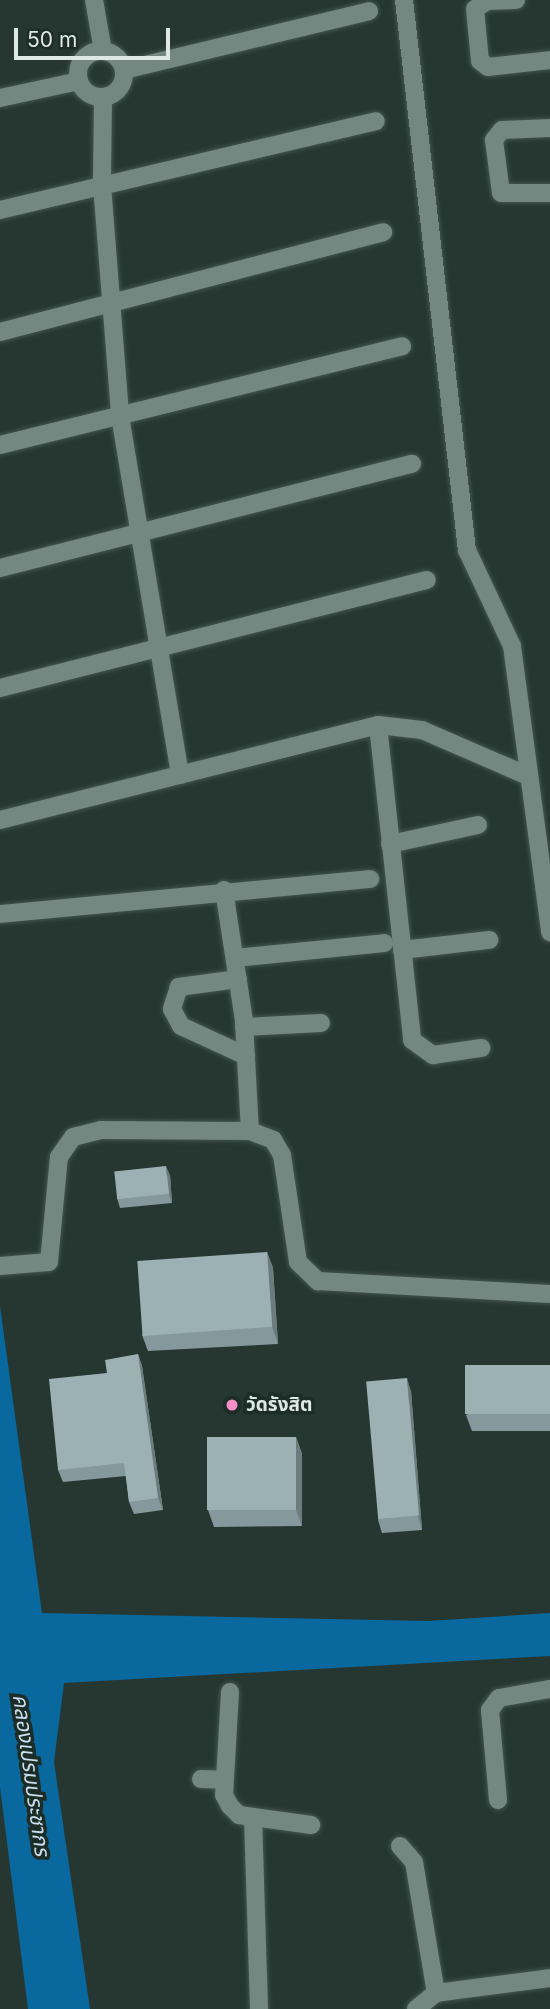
<!DOCTYPE html>
<meta charset="utf-8">
<style>
body{margin:0}
#map{position:relative;width:550px;height:2009px;overflow:hidden;background:#263731;font-family:Inter,"Noto Sans Thai",sans-serif}
div>[style]{position:absolute}
[style*='--x']{left:calc(var(--x)*1px);top:calc(var(--y)*1px);width:calc(var(--w)*1px);rotate:calc(var(--a)*1deg)}
.water>*{inset:0;background:#09699f}
.roads{filter:drop-shadow(0 0 2px #44534e) drop-shadow(0 0 2px #44534e)}
.minor>*{height:18px;margin:-9px;padding:0 9px;transform-origin:9px;border-radius:9px;background:#748781}
.minor>.ring{margin:-9px;padding:0;box-sizing:content-box;background:none;border:18px solid #748781;border-radius:50%}
.wall>*{inset:0;background:#85989b}
.shaded-wall>*{inset:0;background:#6c7c7e}
.building>*{inset:0;background:#9bb1b4;transform-origin:0 0}
.dots>*{width:19px;height:19px;translate:-50% -50%;box-sizing:border-box;border:4px solid #1c2d28;border-radius:50%}
span{translate:-50% -50%;white-space:nowrap;text-align:center;line-height:1.15;-webkit-text-stroke:7px #1c2d28;paint-order:stroke}
.poi-label{font-size:19px;color:#dee8e4;font-weight:700}
.left{translate:0 -50%;text-align:left}
.water-label{font-size:21px;color:#ccdfee;font-style:italic}
.scale{position:absolute;left:14px;top:28px;width:156px;height:32px;box-sizing:border-box;border:4px solid #dee8e4;border-top:0;padding-left:9px;font-size:21px;line-height:24px;white-space:nowrap;color:#dee8e4;-webkit-text-stroke:5px #1c2d28;paint-order:stroke}
</style>
<div id="map">
<div class="water">
<div style="clip-path:polygon(0 1306px,42px 1613px,429px 1621px,550px 1613px,550px 1656px,64px 1683px,54px 1762px,90px 2009px,28px 2009px,0 1787px)"></div>
</div>
<div class="roads">
<div class="minor">
<div style="--x:94;--y:0;--w:52;--a:80"></div>
<div style="--x:404;--y:0;--w:554;--a:83.47"></div>
<div style="--x:467;--y:550;--w:106;--a:64.9"></div>
<div style="--x:512;--y:646;--w:289;--a:82.4"></div>
<div style="--x:516;--y:0;--w:29;--a:178"></div>
<div style="--x:487;--y:1;--w:14;--a:146"></div>
<div style="--x:475;--y:9;--w:52;--a:84.5"></div>
<div style="--x:480;--y:61;--w:10;--a:37"></div>
<div style="--x:488;--y:67;--w:62;--a:-6.4"></div>
<div class="ring" style="left:78px;top:51px;width:28px;height:28px"></div>
<div style="--x:124;--y:70;--w:252;--a:-13.5"></div>
<div style="--x:103;--y:97;--w:88;--a:90.7"></div>
<div style="--x:102;--y:185;--w:232;--a:85.5"></div>
<div style="--x:120;--y:416;--w:364;--a:80.5"></div>
<div style="--x:0;--y:98;--w:81;--a:-12.1"></div>
<div style="--x:550;--y:128;--w:48;--a:177.6"></div>
<div style="--x:502;--y:130;--w:13;--a:129"></div>
<div style="--x:494;--y:140;--w:53;--a:82.5"></div>
<div style="--x:501;--y:193;--w:49;--a:0"></div>
<div style="--x:0;--y:210;--w:386;--a:-13.3"></div>
<div style="--x:0;--y:332;--w:396;--a:-14.6"></div>
<div style="--x:0;--y:445;--w:414;--a:-13.8"></div>
<div style="--x:0;--y:568;--w:425;--a:-14.2"></div>
<div style="--x:0;--y:688;--w:440;--a:-14.2"></div>
<div style="--x:378;--y:725;--w:317;--a:83.8"></div>
<div style="--x:412;--y:1040;--w:26;--a:36"></div>
<div style="--x:433;--y:1055;--w:49;--a:-8.3"></div>
<div style="--x:0;--y:820;--w:390;--a:-14.1"></div>
<div style="--x:378;--y:725;--w:44;--a:6.5"></div>
<div style="--x:422;--y:730;--w:113;--a:23.4"></div>
<div style="--x:390;--y:844;--w:90;--a:-12.2"></div>
<div style="--x:224;--y:890;--w:133;--a:81.3"></div>
<div style="--x:244;--y:1021;--w:110;--a:86.9"></div>
<div style="--x:0;--y:914;--w:372;--a:-5.4"></div>
<div style="--x:402;--y:950;--w:88;--a:-6.6"></div>
<div style="--x:235;--y:958;--w:150;--a:-5.7"></div>
<div style="--x:238;--y:979;--w:60;--a:172.3"></div>
<div style="--x:179;--y:987;--w:23;--a:108"></div>
<div style="--x:172;--y:1009;--w:19;--a:62"></div>
<div style="--x:181;--y:1026;--w:72;--a:24.8"></div>
<div style="--x:244;--y:1027;--w:77;--a:-3"></div>
<div style="--x:0;--y:1266;--w:49;--a:-4.7"></div>
<div style="--x:49;--y:1262;--w:105;--a:-84.6"></div>
<div style="--x:59;--y:1157;--w:24;--a:-55"></div>
<div style="--x:73;--y:1137;--w:29;--a:-14"></div>
<div style="--x:101;--y:1130;--w:149;--a:0.4"></div>
<div style="--x:250;--y:1131;--w:25;--a:21"></div>
<div style="--x:273;--y:1140;--w:17;--a:59"></div>
<div style="--x:282;--y:1155;--w:108;--a:81.5"></div>
<div style="--x:298;--y:1262;--w:28;--a:44"></div>
<div style="--x:318;--y:1281;--w:232;--a:3.2"></div>
<div style="--x:230;--y:1692;--w:103;--a:93.3"></div>
<div style="--x:224;--y:1795;--w:13;--a:61"></div>
<div style="--x:230;--y:1806;--w:13;--a:45"></div>
<div style="--x:239;--y:1815;--w:73;--a:7.9"></div>
<div style="--x:201;--y:1779;--w:23;--a:2"></div>
<div style="--x:498;--y:1800;--w:90;--a:-95.1"></div>
<div style="--x:490;--y:1710;--w:15;--a:-53"></div>
<div style="--x:499;--y:1698;--w:52;--a:-10"></div>
<div style="--x:253;--y:1817;--w:192;--a:88.2"></div>
<div style="--x:400;--y:1846;--w:21;--a:49"></div>
<div style="--x:414;--y:1862;--w:133;--a:80.5"></div>
<div style="--x:416;--y:2009;--w:26;--a:-39"></div>
<div style="--x:436;--y:1993;--w:115;--a:-7.5"></div>
</div>
</div>
<div class="wall">
<div style="clip-path:polygon(170px 1175px,172px 1203px,120px 1208px,117px 1198px)"></div>
<div style="clip-path:polygon(267px 1252px,273px 1268px,278px 1344px,148px 1351px,142px 1335px)"></div>
<div style="clip-path:polygon(138px 1354px,142px 1366px,163px 1510px,134px 1514px,129px 1502px,126px 1476px,63px 1482px,58px 1470px,107px 1373px)"></div>
<div style="clip-path:polygon(550px 1365px,550px 1431px,472px 1431px,466px 1415px)"></div>
<div style="clip-path:polygon(411px 1391px,422px 1530px,382px 1533px,378px 1520px)"></div>
<div style="clip-path:polygon(296px 1437px,302px 1454px,302px 1526px,214px 1527px,208px 1510px)"></div>
</div>
<div class="shaded-wall">
<div style="clip-path:polygon(166px 1166px,170px 1175px,172px 1203px,169px 1194px)"></div>
<div style="clip-path:polygon(267px 1252px,273px 1268px,278px 1344px,272px 1327px)"></div>
<div style="clip-path:polygon(138px 1354px,142px 1366px,163px 1510px,158px 1498px)"></div>
<div style="clip-path:polygon(407px 1378px,411px 1391px,422px 1530px,418px 1516px)"></div>
<div style="clip-path:polygon(296px 1437px,302px 1454px,302px 1526px,296px 1510px)"></div>
</div>
<div class="building">
<div style="left:166px;top:1166px;width:28px;height:52px;rotate:84deg"></div>
<div style="left:267px;top:1252px;width:75px;height:130px;rotate:86deg"></div>
<div style="clip-path:polygon(138px 1354px,158px 1498px,129px 1502px,124px 1463px,58px 1470px,49px 1379px,107px 1373px,105px 1360px)"></div>
<div style="left:550px;top:1365px;width:49px;height:85px;rotate:90deg"></div>
<div style="left:407px;top:1378px;width:138px;height:41px;rotate:85deg"></div>
<div style="left:296px;top:1437px;width:73px;height:89px;rotate:90deg"></div>
</div>
<div class="dots">
<div style="left:232px;top:1405px;background:#f98fc9"></div>
</div>
<div class="poi-label">
<span class="left" style="left:246px;top:1405px">วัดรังสิต</span>
</div>
<div class="water-label">
<span style="left:31px;top:1775px;rotate:82deg">คลองเปรมประชากร</span>
</div>
<div class="scale">50 m</div>
</div>
